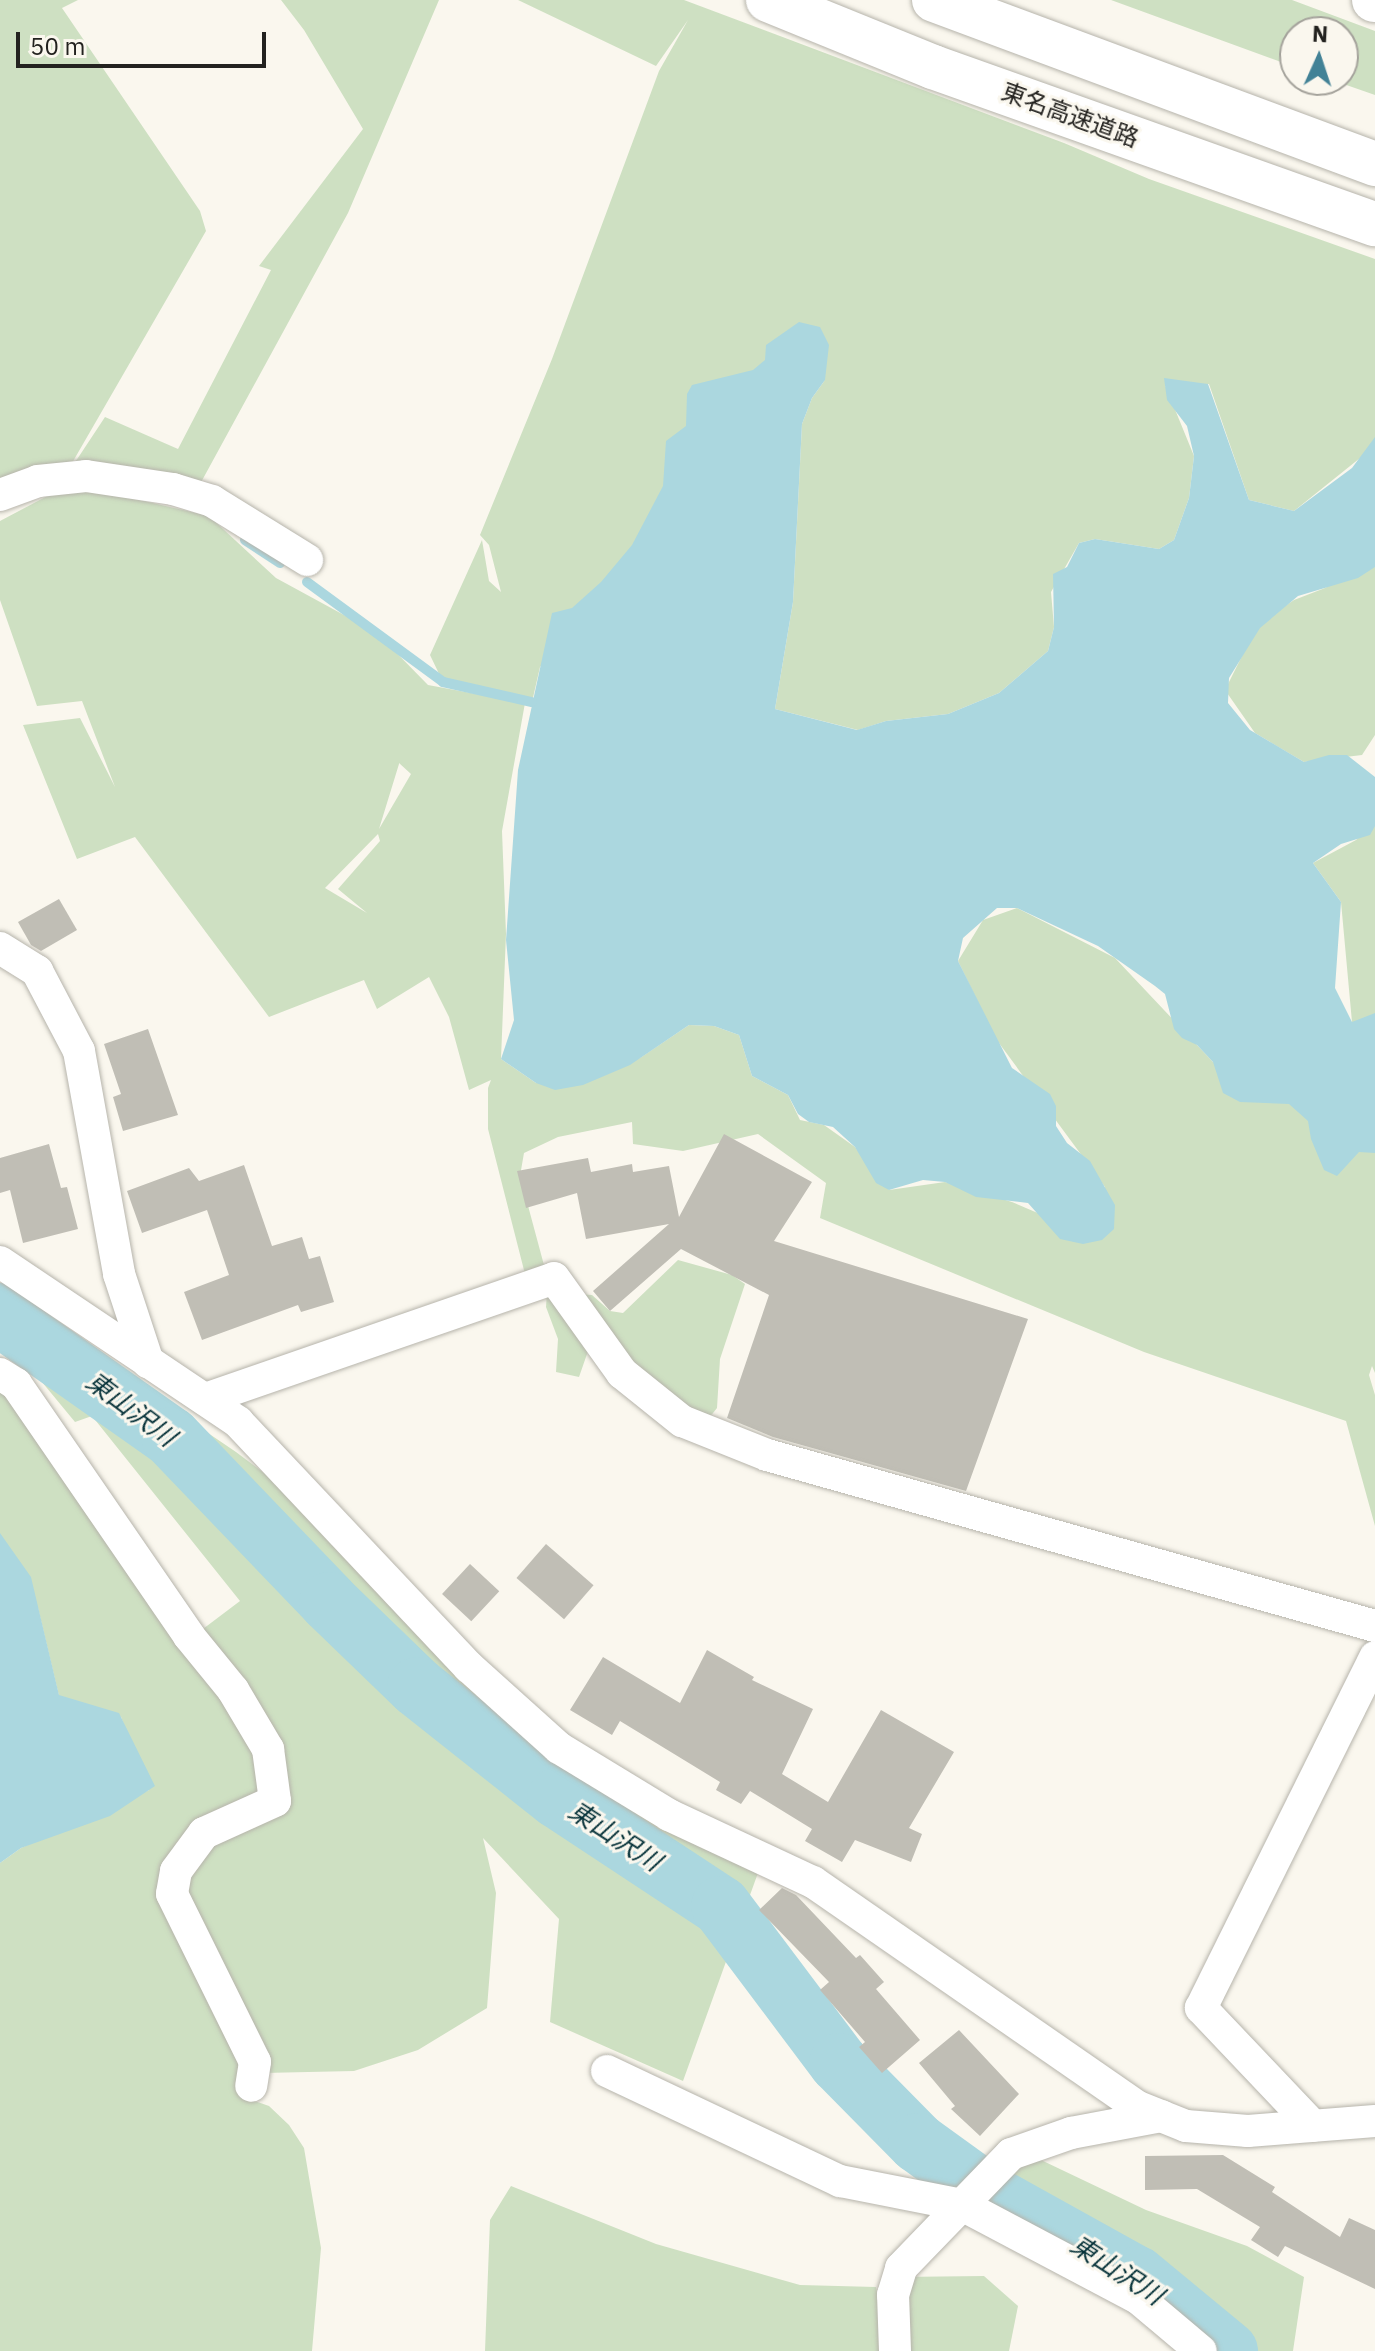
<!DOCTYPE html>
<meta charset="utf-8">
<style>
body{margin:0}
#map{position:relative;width:1375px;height:2351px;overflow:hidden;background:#faf7ee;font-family:"IBM Plex Sans","Noto Sans JP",sans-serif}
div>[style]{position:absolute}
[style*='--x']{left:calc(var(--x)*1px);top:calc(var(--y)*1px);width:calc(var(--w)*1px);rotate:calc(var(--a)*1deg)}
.green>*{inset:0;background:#cee0c2}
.water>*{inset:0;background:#abd7df}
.stream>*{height:10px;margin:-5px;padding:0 5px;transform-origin:5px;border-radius:5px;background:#abd7df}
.river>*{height:60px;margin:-30px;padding:0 30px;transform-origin:30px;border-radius:30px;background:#abd7df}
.building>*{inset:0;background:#c0beb5;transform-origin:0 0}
.roads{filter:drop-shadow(0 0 2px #b6b4ab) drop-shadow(0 0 2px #b6b4ab)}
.street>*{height:32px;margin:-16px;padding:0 16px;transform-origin:16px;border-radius:16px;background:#fff}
.secondary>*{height:44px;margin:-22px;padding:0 22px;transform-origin:22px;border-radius:22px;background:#fff}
.highway>*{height:44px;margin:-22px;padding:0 22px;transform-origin:22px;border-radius:22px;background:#fff}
span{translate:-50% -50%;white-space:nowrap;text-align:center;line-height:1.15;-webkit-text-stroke:6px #faf7ee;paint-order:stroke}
.street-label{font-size:24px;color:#23221f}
.water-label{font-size:26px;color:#063239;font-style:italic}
.north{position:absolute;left:1279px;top:16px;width:80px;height:80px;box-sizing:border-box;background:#faf7ee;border:2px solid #a4a29b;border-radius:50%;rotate:3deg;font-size:22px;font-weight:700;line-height:32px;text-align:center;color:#23221f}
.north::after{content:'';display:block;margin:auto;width:28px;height:36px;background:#428296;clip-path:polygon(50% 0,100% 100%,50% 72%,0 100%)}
.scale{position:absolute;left:16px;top:32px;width:250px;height:36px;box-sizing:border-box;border:4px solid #23221f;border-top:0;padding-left:10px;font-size:24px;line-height:28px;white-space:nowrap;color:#23221f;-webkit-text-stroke:6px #faf7ee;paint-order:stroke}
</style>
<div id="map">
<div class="green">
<div style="clip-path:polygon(0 0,78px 0,62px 8px,200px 211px,206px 231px,68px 470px,0 478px)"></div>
<div style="clip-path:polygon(281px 0,439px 0,348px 213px,199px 486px,70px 470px,105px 417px,178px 449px,271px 270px,259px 266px,363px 129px,304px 30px)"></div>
<div style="clip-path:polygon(518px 0,684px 0,1064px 143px,1149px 179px,1375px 259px,1375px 446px,1294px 511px,1249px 500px,1209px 384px,1165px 385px,1194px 456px,1189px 498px,1174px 540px,1159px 549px,1095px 539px,1079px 543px,1051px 592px,1054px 627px,1048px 651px,999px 693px,948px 714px,886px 721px,858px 730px,775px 709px,793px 602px,802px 424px,812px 398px,825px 380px,677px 507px,540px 667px,532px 702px,443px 682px,430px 655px,482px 540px,489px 581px,501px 592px,489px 545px,480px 535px,552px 359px,659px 71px,688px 20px,656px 66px)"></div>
<div style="clip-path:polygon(1111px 0,1292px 0,1375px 31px,1375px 95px,1332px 80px,1343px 80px,1343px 32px,1295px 32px,1295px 67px)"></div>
<div style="clip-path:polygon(evenodd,70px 484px,209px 516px,276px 578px,377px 633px,428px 685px,525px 703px,502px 831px,506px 934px,501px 1059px,536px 1083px,640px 1058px,689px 1025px,714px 1026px,739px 1035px,752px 1076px,788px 1095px,800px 1120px,824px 1125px,855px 1147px,889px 1190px,945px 1182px,1012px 1202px,1101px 1240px,1105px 1187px,996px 1039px,958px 961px,983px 920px,1017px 908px,1115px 958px,1213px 1062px,1375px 1144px,1375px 1373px,1372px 1366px,1369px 1375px,1375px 1395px,1375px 1526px,1346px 1421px,1144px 1352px,820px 1218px,826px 1183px,758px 1134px,683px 1151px,633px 1144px,632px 1122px,558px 1137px,524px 1153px,520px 1176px,548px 1280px,526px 1278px,488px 1129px,488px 1088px,491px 1080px,469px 1090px,449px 1017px,429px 977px,377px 1009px,364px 980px,269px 1017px,135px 837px,77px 859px,23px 725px,80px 718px,115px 787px,82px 701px,37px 706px,0 600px,0 521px,70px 484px,399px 763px,411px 774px,379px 829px,399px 764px,399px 763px,70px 484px,378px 834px,380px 841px,338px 889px,367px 913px,325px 888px,378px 834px)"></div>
<div style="clip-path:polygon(1375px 560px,1375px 735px,1362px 755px,1304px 762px,1255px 733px,1225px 690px,1258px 624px,1294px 600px,1325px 588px)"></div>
<div style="clip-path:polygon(1375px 823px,1375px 1028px,1352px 1022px,1341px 902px,1313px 863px,1356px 840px)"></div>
<div style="clip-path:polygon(678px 1260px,732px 1275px,745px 1284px,720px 1359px,717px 1408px,705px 1423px,594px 1334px,579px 1377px,556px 1372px,558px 1339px,546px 1307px,547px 1292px,592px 1295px,610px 1311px,623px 1313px)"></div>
<div style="clip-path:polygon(0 1292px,236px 1452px,341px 1531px,469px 1667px,618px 1784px,763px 1859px,683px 2081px,550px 2022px,559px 1919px,483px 1838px,496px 1893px,487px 2008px,418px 2050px,354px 2071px,263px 2073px,248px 2011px,182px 1922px,187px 1851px,176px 1871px,172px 1894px,192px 1969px,238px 2021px,254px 2068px,249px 2099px,269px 2106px,289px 2125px,304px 2148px,321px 2248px,312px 2351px,0 2351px,0 1863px,21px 1848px,149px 1790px,121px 1717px,59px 1696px,38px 1608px,0 1538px,0 1374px,16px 1384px,146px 1590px,259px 1735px,233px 1690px,191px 1638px,240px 1601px,92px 1416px,75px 1422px,37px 1376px,0 1321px)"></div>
<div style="clip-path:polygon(1020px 2150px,1146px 2210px,1247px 2246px,1304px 2277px,1293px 2351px,1211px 2351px,980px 2205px)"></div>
<div style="clip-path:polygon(511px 2186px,656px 2244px,800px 2285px,876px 2287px,889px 2351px,485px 2351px,490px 2220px)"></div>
<div style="clip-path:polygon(984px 2276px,1018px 2306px,1009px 2351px,908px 2351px,898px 2277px)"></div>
</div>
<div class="water">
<div style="clip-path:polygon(799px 322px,820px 327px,829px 345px,825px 380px,812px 398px,802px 424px,793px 602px,775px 709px,857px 730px,886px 721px,948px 714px,999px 693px,1048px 651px,1054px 627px,1053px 574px,1067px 567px,1079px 543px,1095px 539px,1159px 549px,1174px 540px,1189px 498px,1194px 456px,1187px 426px,1167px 400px,1164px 378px,1208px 384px,1249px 500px,1294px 511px,1352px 468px,1375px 437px,1375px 567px,1358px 578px,1298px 596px,1260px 628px,1229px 678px,1228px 703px,1250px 730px,1304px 762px,1329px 755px,1347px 755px,1375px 777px,1375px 826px,1370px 835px,1341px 844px,1313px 863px,1341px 902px,1335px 988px,1352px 1022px,1375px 1013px,1375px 1153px,1359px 1152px,1337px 1176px,1324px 1170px,1311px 1139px,1308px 1121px,1289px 1104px,1240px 1102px,1223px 1093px,1213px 1062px,1197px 1045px,1182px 1038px,1174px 1029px,1165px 994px,1155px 986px,1098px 946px,1017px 908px,997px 908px,963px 938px,958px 961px,1012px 1068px,1050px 1094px,1056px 1106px,1056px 1126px,1067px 1143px,1090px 1161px,1115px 1205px,1114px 1229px,1102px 1240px,1083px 1244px,1060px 1239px,1028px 1203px,976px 1197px,945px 1182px,923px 1180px,889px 1190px,876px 1183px,855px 1147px,833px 1127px,809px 1122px,798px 1114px,788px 1095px,752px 1076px,739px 1035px,714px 1026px,689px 1025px,630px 1065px,583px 1085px,555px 1090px,536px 1083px,501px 1059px,514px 1020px,506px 940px,518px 770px,552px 613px,572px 608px,601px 582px,632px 545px,663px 486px,666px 441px,686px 426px,687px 394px,692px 385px,753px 370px,765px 360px,766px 345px)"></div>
<div style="clip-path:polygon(0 1533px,31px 1577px,59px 1695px,119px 1713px,155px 1786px,110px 1816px,21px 1848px,0 1863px)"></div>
</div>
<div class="stream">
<div style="--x:245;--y:540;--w:42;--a:33.3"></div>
<div style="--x:307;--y:582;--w:169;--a:36.3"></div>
<div style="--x:443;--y:682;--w:91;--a:12.7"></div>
</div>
<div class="river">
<div style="--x:0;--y:1313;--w:9;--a:54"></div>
<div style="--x:5;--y:1320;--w:203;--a:35.2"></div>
<div style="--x:171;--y:1437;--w:228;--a:46.2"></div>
<div style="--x:329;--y:1602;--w:122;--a:44"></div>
<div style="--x:417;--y:1687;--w:179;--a:38.4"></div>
<div style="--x:557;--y:1798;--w:196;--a:33.4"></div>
<div style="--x:721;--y:1906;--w:196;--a:53.1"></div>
<div style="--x:839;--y:2063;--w:112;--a:45.4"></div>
<div style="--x:918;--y:2143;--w:85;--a:35.9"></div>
<div style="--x:987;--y:2193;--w:171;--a:29"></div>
<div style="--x:1137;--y:2276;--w:118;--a:39.5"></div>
</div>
<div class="building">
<div style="clip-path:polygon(59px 899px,77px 930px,41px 951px,31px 945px,18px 922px)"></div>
<div style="clip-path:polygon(148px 1029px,178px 1115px,123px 1131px,113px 1097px,121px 1094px,104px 1044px)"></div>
<div style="clip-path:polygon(724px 1134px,812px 1182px,774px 1241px,1028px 1319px,966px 1491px,773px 1437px,727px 1418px,769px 1295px,681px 1249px,610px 1311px,593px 1291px,669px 1224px,586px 1239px,577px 1193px,526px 1208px,517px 1171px,588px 1158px,591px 1172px,632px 1164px,633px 1172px,669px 1166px,679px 1217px)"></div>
<div style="clip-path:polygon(49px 1144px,61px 1188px,67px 1187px,78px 1229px,23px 1243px,10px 1190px,0 1193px,0 1158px)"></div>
<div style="clip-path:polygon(244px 1165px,272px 1246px,302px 1237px,309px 1259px,320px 1256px,334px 1302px,301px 1312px,298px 1305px,202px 1340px,184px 1292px,229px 1275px,207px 1210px,142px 1233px,127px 1191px,189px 1168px,199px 1181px)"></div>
<div style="left:546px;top:1544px;width:63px;height:45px;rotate:41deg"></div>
<div style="left:470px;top:1564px;width:40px;height:41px;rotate:43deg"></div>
<div style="clip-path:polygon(707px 1650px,754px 1677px,752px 1680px,813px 1709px,782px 1774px,828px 1802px,881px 1710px,954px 1752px,909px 1828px,922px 1834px,911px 1862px,855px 1840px,842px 1862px,805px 1841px,812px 1829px,750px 1791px,741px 1804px,716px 1790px,720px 1782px,620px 1721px,612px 1735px,570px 1710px,603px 1657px,680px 1703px)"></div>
<div style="clip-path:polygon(782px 1888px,796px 1895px,856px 1958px,860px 1955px,884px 1982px,876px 1989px,920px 2040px,882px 2073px,859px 2047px,865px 2042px,820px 1990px,829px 1982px,759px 1910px)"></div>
<div style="clip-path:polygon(959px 2030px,1019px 2094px,980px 2136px,951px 2109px,955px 2106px,919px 2063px)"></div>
<div style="clip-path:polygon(1223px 2155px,1275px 2187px,1272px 2192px,1340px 2237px,1349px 2218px,1375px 2230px,1375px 2289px,1285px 2246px,1278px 2257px,1251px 2240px,1260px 2227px,1197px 2189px,1145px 2190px,1145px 2156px)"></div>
</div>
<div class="roads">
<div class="street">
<div style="--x:0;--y:495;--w:40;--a:-20.2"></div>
<div style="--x:38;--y:481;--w:48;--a:-5.9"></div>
<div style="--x:86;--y:476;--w:88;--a:8.5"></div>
<div style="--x:173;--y:489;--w:41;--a:17.1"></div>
<div style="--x:212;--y:501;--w:112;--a:31.8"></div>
<div style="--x:0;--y:948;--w:44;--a:31.9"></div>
<div style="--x:37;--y:971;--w:90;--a:62.3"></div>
<div style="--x:79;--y:1051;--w:227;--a:79.8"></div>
<div style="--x:119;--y:1274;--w:93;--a:71.8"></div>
<div style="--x:0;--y:1262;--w:287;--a:33.9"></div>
<div style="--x:238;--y:1422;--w:337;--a:46.7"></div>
<div style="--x:469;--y:1667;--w:121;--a:42"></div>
<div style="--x:559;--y:1748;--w:129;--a:31.3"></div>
<div style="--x:669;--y:1815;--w:159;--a:25"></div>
<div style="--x:813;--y:1882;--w:393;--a:34.7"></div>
<div style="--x:1136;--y:2106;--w:54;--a:21.8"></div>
<div style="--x:1186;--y:2126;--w:62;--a:4.6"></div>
<div style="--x:1248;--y:2131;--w:127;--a:-4.5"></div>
<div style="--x:0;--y:1374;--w:19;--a:32"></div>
<div style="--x:16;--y:1384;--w:306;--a:55.5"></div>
<div style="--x:189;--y:1636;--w:70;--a:50.8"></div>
<div style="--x:233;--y:1690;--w:69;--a:59.3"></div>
<div style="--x:268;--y:1749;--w:52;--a:82.3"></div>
<div style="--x:275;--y:1801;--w:78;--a:155.7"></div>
<div style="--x:204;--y:1833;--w:47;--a:126.4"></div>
<div style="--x:176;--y:1871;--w:23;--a:100"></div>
<div style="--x:172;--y:1894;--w:187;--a:63.7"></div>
<div style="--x:255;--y:2062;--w:24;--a:99"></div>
<div style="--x:205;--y:1399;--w:369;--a:-19.1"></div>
<div style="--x:554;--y:1278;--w:117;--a:54.4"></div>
<div style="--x:622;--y:1373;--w:77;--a:38.7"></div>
<div style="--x:682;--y:1421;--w:92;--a:21.8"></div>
<div style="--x:767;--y:1455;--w:632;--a:15.71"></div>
<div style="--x:607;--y:2071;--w:258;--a:25.3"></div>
<div style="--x:840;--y:2181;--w:124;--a:11.1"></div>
<div style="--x:962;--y:2205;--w:199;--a:27.9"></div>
<div style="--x:1138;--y:2298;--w:82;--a:40.1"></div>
<div style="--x:1313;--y:2126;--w:163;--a:-133.5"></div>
<div style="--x:1201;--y:2008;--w:392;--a:-63.6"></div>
<div style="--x:895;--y:2351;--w:56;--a:-92"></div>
<div style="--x:893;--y:2295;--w:28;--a:-73"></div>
<div style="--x:901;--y:2268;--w:158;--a:-46"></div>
<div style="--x:1011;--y:2154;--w:64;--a:-19.3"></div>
<div style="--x:1071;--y:2133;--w:92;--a:-10.7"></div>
</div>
<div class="secondary">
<div style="--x:1374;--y:0;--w:1;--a:0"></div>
</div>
<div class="highway">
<div style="--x:768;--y:0;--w:178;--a:22.1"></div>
<div style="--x:933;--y:67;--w:469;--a:19.6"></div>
<div style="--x:934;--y:0;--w:471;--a:20.4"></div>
</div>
</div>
<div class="street-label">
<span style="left:1070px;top:115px;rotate:20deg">東名高速道路</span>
</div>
<div class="water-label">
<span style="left:131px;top:1409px;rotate:37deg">東山沢川</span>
<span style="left:615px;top:1836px;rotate:33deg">東山沢川</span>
<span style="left:1117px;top:2270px;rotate:33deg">東山沢川</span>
</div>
<div class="north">N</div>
<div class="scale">50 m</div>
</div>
